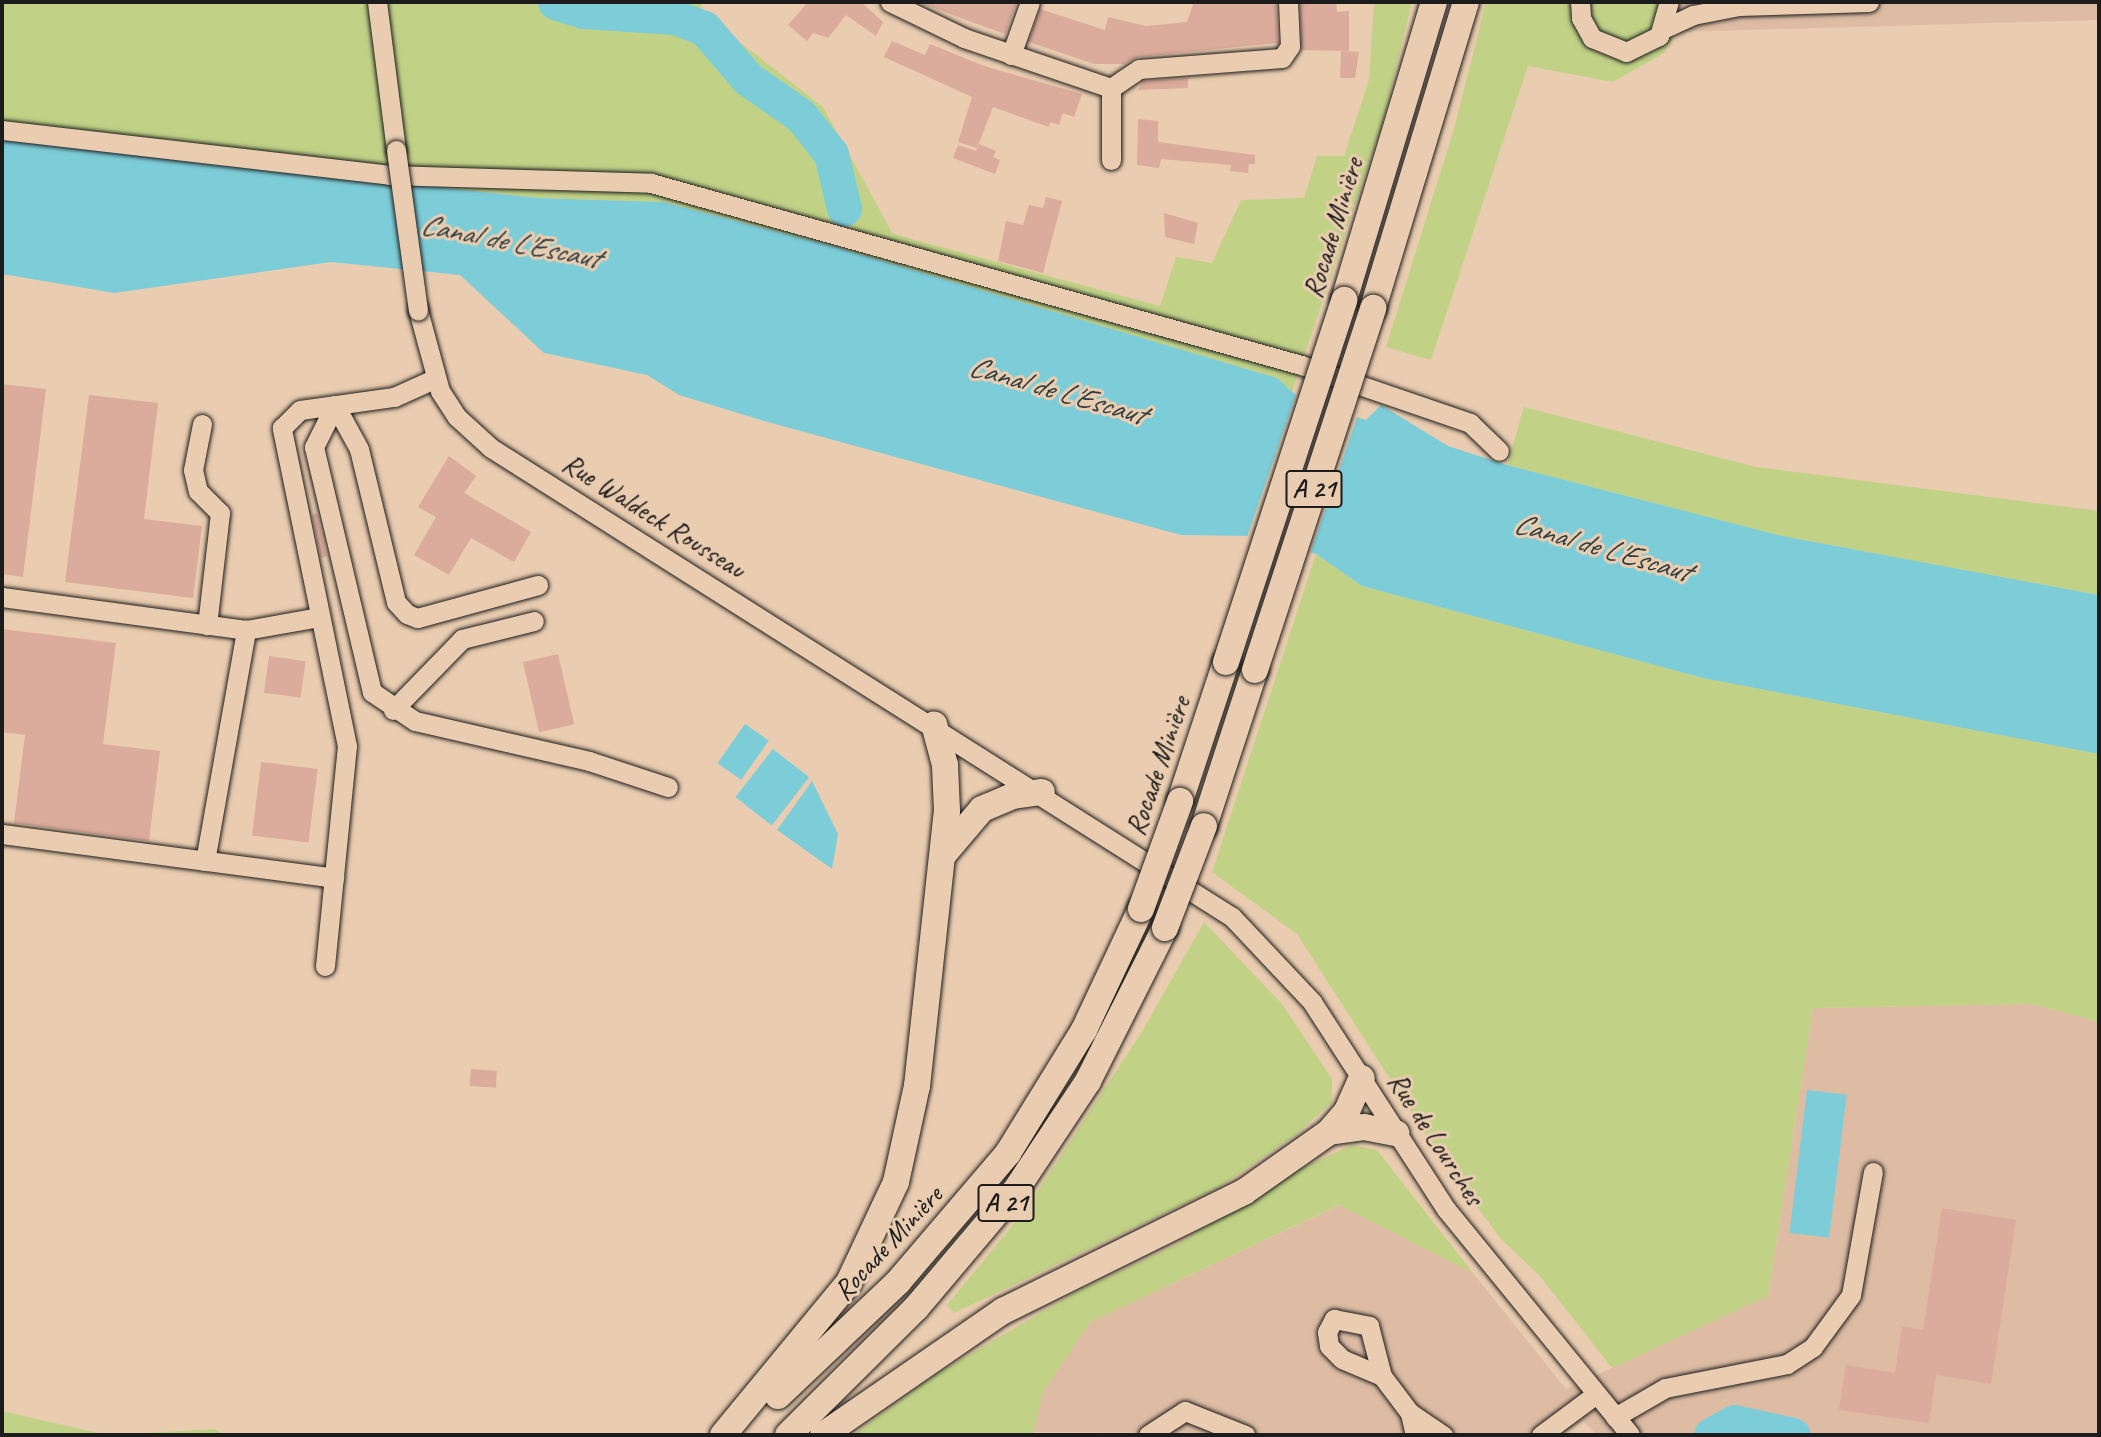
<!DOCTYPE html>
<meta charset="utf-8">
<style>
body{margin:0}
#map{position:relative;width:2101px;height:1437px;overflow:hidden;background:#eacdb0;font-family:Caveat,sans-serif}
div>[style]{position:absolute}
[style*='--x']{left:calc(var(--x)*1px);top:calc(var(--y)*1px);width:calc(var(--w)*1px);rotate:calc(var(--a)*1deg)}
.built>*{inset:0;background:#debca4}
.green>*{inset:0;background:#c1d287}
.water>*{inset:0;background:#7dcdd9;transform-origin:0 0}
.pier>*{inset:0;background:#eacdb0;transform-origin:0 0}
.river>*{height:35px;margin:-17.5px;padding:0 17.5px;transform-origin:17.5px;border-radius:17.5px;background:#7dcdd9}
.building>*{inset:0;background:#dbab9b;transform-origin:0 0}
.roads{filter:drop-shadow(0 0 2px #1c1c1c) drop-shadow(0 0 2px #1c1c1c)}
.minor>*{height:19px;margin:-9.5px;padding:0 9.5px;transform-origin:9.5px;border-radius:9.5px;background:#eacdb0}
.highway>*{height:26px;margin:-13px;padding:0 13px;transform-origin:13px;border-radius:13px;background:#eacdb0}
.bridges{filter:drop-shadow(0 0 2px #1c1c1c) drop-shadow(0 0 2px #1c1c1c)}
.minor-bridge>*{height:19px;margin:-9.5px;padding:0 9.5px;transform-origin:9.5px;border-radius:9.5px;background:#eacdb0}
.highway-bridge>*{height:26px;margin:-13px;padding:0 13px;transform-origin:13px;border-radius:13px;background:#eacdb0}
span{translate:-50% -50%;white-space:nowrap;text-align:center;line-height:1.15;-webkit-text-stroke:6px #eacdb0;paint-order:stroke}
.shield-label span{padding:2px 5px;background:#eacdb0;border:2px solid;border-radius:5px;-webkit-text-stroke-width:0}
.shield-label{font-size:26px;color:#1c1c1c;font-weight:700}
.street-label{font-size:28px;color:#1c1c1c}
.water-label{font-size:30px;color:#2f3f42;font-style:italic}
.frame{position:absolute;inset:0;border:4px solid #1c1c1c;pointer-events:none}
</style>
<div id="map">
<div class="built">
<div style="clip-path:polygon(1676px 2px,2099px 2px,2099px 20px,1677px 32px)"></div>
<div style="clip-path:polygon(2033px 1004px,2099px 1022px,2099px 1435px,1597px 1435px,1583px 1421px,1561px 1435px,1030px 1432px,1043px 1392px,1090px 1322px,1340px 1205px,1473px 1273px,1566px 1389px,1768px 1296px,1813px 1008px)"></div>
</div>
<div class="green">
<div style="clip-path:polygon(2px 2px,702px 2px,701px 12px,823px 107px,893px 234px,1160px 306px,1176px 257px,1212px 263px,1241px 200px,1304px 198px,1317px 156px,1344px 156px,1369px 80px,1374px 2px,1412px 2px,1383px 122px,1292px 392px,1277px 378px,829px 245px,663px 202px,538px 198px,2px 139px)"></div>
<div style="clip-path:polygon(1486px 2px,1676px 2px,1677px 32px,1664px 53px,1613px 82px,1528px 66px,1431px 360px,1386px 347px,1454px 129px)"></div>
<div style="clip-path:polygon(1524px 407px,1756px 467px,2099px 511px,2099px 595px,1782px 536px,1507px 465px)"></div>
<div style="clip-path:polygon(1316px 554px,1362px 586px,1703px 678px,2099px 754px,2099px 1022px,2033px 1004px,1813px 1008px,1768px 1296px,1612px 1368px,1539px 1275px,1501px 1239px,1438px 1154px,1297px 934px,1212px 872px)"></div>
<div style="clip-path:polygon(1204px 922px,1282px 1004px,1332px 1079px,1332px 1102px,1296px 1135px,1218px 1188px,954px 1313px,947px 1305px,1026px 1209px,1143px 1030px)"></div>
<div style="clip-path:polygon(1352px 1145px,1377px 1150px,1473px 1273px,1339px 1205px,1090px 1322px,1043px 1392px,1033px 1435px,853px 1435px,938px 1373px,1076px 1292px,1176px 1245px,1295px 1171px)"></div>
<div style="clip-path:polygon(2px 1411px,107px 1435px,215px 1429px,224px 1435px,2px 1435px)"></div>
</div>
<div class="water">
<div style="clip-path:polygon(2px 139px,538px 198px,663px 202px,829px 245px,1277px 378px,1299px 398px,1366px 420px,1381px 405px,1448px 446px,1507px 465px,1782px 536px,2099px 595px,2099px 754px,1703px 678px,1362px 586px,1316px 554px,1251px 536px,1181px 535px,764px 421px,679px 395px,647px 375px,544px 353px,460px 275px,331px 262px,114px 293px,2px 274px)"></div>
<div style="left:745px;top:724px;width:29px;height:48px;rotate:35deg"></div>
<div style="left:773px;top:749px;width:46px;height:61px;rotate:38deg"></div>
<div style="clip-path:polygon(812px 781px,838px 834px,832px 869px,777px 830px)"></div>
<div style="left:1807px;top:1090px;width:40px;height:144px;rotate:7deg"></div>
</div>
<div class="pier">
<div style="left:1297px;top:392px;width:65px;height:155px;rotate:19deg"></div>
</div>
<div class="river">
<div style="--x:555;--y:2;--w:29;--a:18"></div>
<div style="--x:583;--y:11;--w:92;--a:3.7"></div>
<div style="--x:675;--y:17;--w:31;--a:21"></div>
<div style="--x:704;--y:28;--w:67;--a:49.2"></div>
<div style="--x:748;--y:79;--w:65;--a:34.9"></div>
<div style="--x:801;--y:116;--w:48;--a:51.7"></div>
<div style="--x:831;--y:154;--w:56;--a:76.5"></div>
<div style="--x:1711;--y:1435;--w:26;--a:-29"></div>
<div style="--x:1734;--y:1422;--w:60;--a:12.4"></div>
</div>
<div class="building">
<div style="clip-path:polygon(808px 2px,861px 2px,883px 22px,876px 36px,846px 15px,828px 38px,813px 33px,807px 41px,788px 25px)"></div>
<div style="clip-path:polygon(917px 2px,1017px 2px,1005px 34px)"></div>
<div style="clip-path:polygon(1194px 2px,1276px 2px,1278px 43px,1138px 57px,1124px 64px,1094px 64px,1029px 42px,1040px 9px,1105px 30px,1108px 17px,1146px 26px,1187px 22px)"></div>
<div style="clip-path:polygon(1300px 2px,1336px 2px,1337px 12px,1349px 11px,1349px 51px,1301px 50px)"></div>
<div style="clip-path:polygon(892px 41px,925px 55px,930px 44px,984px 66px,1082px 94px,1074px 117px,1063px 113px,1059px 125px,1050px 122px,1049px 127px,993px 107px,977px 148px,958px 142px,972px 97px,884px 57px)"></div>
<div style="clip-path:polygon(1341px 51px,1359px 52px,1355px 78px,1340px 78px)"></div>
<div style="clip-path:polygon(1188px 78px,1188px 88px,1138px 90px,1143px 81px)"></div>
<div style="clip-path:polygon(1138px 119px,1158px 121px,1158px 142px,1255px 155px,1255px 164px,1249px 164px,1248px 173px,1230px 171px,1231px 165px,1161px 159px,1159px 168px,1137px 165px)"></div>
<div style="clip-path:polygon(979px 144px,996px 151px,993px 157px,1000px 160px,995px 174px,953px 158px,958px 145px,976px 151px)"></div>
<div style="clip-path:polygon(1046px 197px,1062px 201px,1043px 273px,998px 261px,1006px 221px,1023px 225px,1029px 205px,1043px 208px)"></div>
<div style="clip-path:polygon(1164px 213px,1198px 223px,1194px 244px,1165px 237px)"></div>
<div style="clip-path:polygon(2px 384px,46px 389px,23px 577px,2px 574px)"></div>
<div style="clip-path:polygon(89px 395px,158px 403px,144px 519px,202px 526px,193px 598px,65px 582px)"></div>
<div style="clip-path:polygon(449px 456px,476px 476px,464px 493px,531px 532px,514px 562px,471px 538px,449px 575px,414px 555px,436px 517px,418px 507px)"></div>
<div style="clip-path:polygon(317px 513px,327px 556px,321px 558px,312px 515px)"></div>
<div style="clip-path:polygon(2px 629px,116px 643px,103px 744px,160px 751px,149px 841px,14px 823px,25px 735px,2px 732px)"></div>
<div style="left:558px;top:654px;width:72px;height:36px;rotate:77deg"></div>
<div style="left:269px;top:656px;width:37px;height:37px;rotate:8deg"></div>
<div style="left:261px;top:762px;width:57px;height:74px;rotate:7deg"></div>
<div style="left:471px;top:1069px;width:26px;height:17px;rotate:4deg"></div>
<div style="clip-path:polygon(1942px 1208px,2016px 1220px,1991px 1384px,1936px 1375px,1929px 1423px,1839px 1410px,1846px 1365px,1895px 1373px,1902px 1326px,1923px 1330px)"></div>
</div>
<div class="roads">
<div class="minor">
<div style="--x:377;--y:2;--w:149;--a:82.7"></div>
<div style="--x:890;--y:2;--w:82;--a:25.9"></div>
<div style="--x:964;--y:38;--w:155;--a:18.8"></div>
<div style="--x:1111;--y:88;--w:72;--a:90"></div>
<div style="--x:1580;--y:2;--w:16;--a:86"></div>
<div style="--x:1581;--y:18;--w:23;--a:61"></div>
<div style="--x:1592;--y:38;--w:37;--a:22"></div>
<div style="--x:1626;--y:52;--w:37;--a:-26"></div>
<div style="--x:1659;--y:36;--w:35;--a:-74"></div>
<div style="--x:1663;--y:29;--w:33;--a:-25"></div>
<div style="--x:1693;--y:15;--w:47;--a:-11.1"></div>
<div style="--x:1739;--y:6;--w:130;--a:-1.8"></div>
<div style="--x:1011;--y:55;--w:56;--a:-70.3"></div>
<div style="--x:1111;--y:88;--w:34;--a:-34"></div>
<div style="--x:1139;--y:69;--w:143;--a:-4.4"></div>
<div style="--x:1282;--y:58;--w:14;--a:-56"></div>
<div style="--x:1290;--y:46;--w:44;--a:-92.6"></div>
<div style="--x:2;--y:130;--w:390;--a:6.6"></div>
<div style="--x:389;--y:175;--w:262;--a:1.7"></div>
<div style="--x:651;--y:183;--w:675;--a:15.64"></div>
<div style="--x:1301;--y:365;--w:179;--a:18.9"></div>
<div style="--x:1470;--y:423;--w:40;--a:44"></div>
<div style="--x:418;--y:310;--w:84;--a:74.8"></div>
<div style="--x:440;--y:391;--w:31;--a:57"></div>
<div style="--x:457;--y:417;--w:46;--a:42.4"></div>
<div style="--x:491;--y:448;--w:877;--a:32.33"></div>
<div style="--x:1232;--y:917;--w:117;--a:46.7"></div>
<div style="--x:1312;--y:1002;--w:247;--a:57.1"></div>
<div style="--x:1446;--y:1209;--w:291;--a:50.8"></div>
<div style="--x:202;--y:424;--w:47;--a:101.1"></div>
<div style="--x:193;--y:470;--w:22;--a:77"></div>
<div style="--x:198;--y:491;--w:31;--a:45"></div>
<div style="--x:220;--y:513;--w:113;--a:96.6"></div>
<div style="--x:538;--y:585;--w:125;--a:164.7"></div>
<div style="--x:417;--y:618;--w:11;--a:-158"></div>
<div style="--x:407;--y:614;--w:16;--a:-133"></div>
<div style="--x:396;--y:602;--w:157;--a:-103.6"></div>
<div style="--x:359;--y:449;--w:50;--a:-118.6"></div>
<div style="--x:335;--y:405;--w:47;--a:116.6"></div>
<div style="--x:314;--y:447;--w:252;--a:76.7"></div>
<div style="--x:372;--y:692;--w:52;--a:34"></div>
<div style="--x:415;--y:721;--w:179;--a:12.9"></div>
<div style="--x:589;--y:761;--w:83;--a:18.2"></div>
<div style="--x:2;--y:597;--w:246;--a:7.7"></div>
<div style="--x:246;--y:630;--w:75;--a:-10"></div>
<div style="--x:393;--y:710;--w:99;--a:-45.8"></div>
<div style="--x:462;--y:639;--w:74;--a:-14"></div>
<div style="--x:2;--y:834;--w:335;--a:7.5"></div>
<div style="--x:205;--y:861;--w:235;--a:-79.9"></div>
<div style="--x:325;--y:966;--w:221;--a:-84.3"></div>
<div style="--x:347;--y:746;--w:325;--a:-101.6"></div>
<div style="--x:282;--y:428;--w:25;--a:-45"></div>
<div style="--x:300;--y:410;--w:95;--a:-7.9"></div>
<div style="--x:394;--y:397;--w:44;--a:-24.2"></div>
<div style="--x:1382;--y:1376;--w:43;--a:-157"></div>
<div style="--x:1342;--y:1359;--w:18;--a:-135"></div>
<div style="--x:1329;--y:1346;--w:14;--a:-98"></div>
<div style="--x:1327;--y:1332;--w:15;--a:-62"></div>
<div style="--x:1334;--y:1319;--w:36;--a:11"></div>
<div style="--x:1369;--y:1326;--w:52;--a:75.4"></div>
<div style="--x:1382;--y:1376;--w:46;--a:52.9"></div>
<div style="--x:1615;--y:1417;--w:58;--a:-30.1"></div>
<div style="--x:1665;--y:1388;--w:124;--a:-11.1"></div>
<div style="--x:1787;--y:1364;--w:31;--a:-33"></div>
<div style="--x:1813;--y:1347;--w:64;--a:-53.8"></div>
<div style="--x:1851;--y:1295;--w:125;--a:-79.9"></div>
<div style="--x:1148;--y:1435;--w:44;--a:-33"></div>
<div style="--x:1185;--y:1411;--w:65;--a:21.8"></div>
<div style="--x:1415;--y:1435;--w:23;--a:-103"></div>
<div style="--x:1410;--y:1413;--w:40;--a:34"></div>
<div style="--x:1541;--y:1435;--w:69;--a:-36.7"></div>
</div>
<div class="highway">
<div style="--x:1344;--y:300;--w:311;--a:-73.2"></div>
<div style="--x:1373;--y:308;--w:320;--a:-73.1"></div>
<div style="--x:1180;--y:801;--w:146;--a:-71.7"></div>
<div style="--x:1204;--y:826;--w:164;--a:-71.9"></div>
<div style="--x:943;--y:855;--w:60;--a:-49.7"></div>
<div style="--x:982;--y:809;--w:34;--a:-23"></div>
<div style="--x:1013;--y:796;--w:29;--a:-8"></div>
<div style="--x:1329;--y:1132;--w:35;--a:-8"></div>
<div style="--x:1364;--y:1127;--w:33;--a:11"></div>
<div style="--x:778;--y:1396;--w:166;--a:-43.5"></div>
<div style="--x:898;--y:1282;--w:170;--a:-49.5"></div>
<div style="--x:1008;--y:1153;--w:145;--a:-58.3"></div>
<div style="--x:1084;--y:1030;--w:134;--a:-64.8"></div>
<div style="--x:723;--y:1435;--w:198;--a:-50.5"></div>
<div style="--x:849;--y:1282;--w:110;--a:-64.8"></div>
<div style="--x:896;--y:1182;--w:98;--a:-77.7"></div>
<div style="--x:917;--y:1086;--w:277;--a:-83.8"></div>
<div style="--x:947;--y:811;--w:46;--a:-92.5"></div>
<div style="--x:945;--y:765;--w:42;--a:-105"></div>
<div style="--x:788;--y:1435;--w:180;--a:-44.8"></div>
<div style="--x:916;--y:1308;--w:153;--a:-49.8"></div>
<div style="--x:1015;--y:1191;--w:132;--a:-56.4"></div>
<div style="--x:1088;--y:1081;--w:171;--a:-63.3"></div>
<div style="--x:823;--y:1435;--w:219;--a:-34.6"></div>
<div style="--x:1003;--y:1311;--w:269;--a:-26.3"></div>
<div style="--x:1244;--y:1192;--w:104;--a:-35.2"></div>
<div style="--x:1329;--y:1132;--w:28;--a:-49"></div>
<div style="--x:1347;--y:1111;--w:36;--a:-66"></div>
</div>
</div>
<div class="bridges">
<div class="minor-bridge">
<div style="--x:396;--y:150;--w:162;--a:82.2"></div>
</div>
<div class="highway-bridge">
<div style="--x:1226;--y:662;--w:381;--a:-71.9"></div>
<div style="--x:1255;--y:670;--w:381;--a:-71.9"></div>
<div style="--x:1141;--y:909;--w:115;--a:-70.1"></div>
<div style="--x:1165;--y:928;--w:109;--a:-69.1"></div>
</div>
</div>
<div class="shield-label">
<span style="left:1314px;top:489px">A 21</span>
<span style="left:1006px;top:1203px">A 21</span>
</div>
<div class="street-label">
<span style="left:1333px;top:228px;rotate:-73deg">Rocade Minière</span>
<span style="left:654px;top:516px;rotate:32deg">Rue Waldeck Rousseau</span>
<span style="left:1158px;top:766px;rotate:-71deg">Rocade Minière</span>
<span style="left:1436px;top:1139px;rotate:57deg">Rue de Lourches</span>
<span style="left:888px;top:1243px;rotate:-47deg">Rocade Minière</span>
</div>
<div class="water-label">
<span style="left:510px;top:241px;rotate:11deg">Canal de L'Escaut</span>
<span style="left:1057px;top:390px;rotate:16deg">Canal de L'Escaut</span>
<span style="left:1602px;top:547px;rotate:16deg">Canal de L'Escaut</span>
</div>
<div class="frame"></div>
</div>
